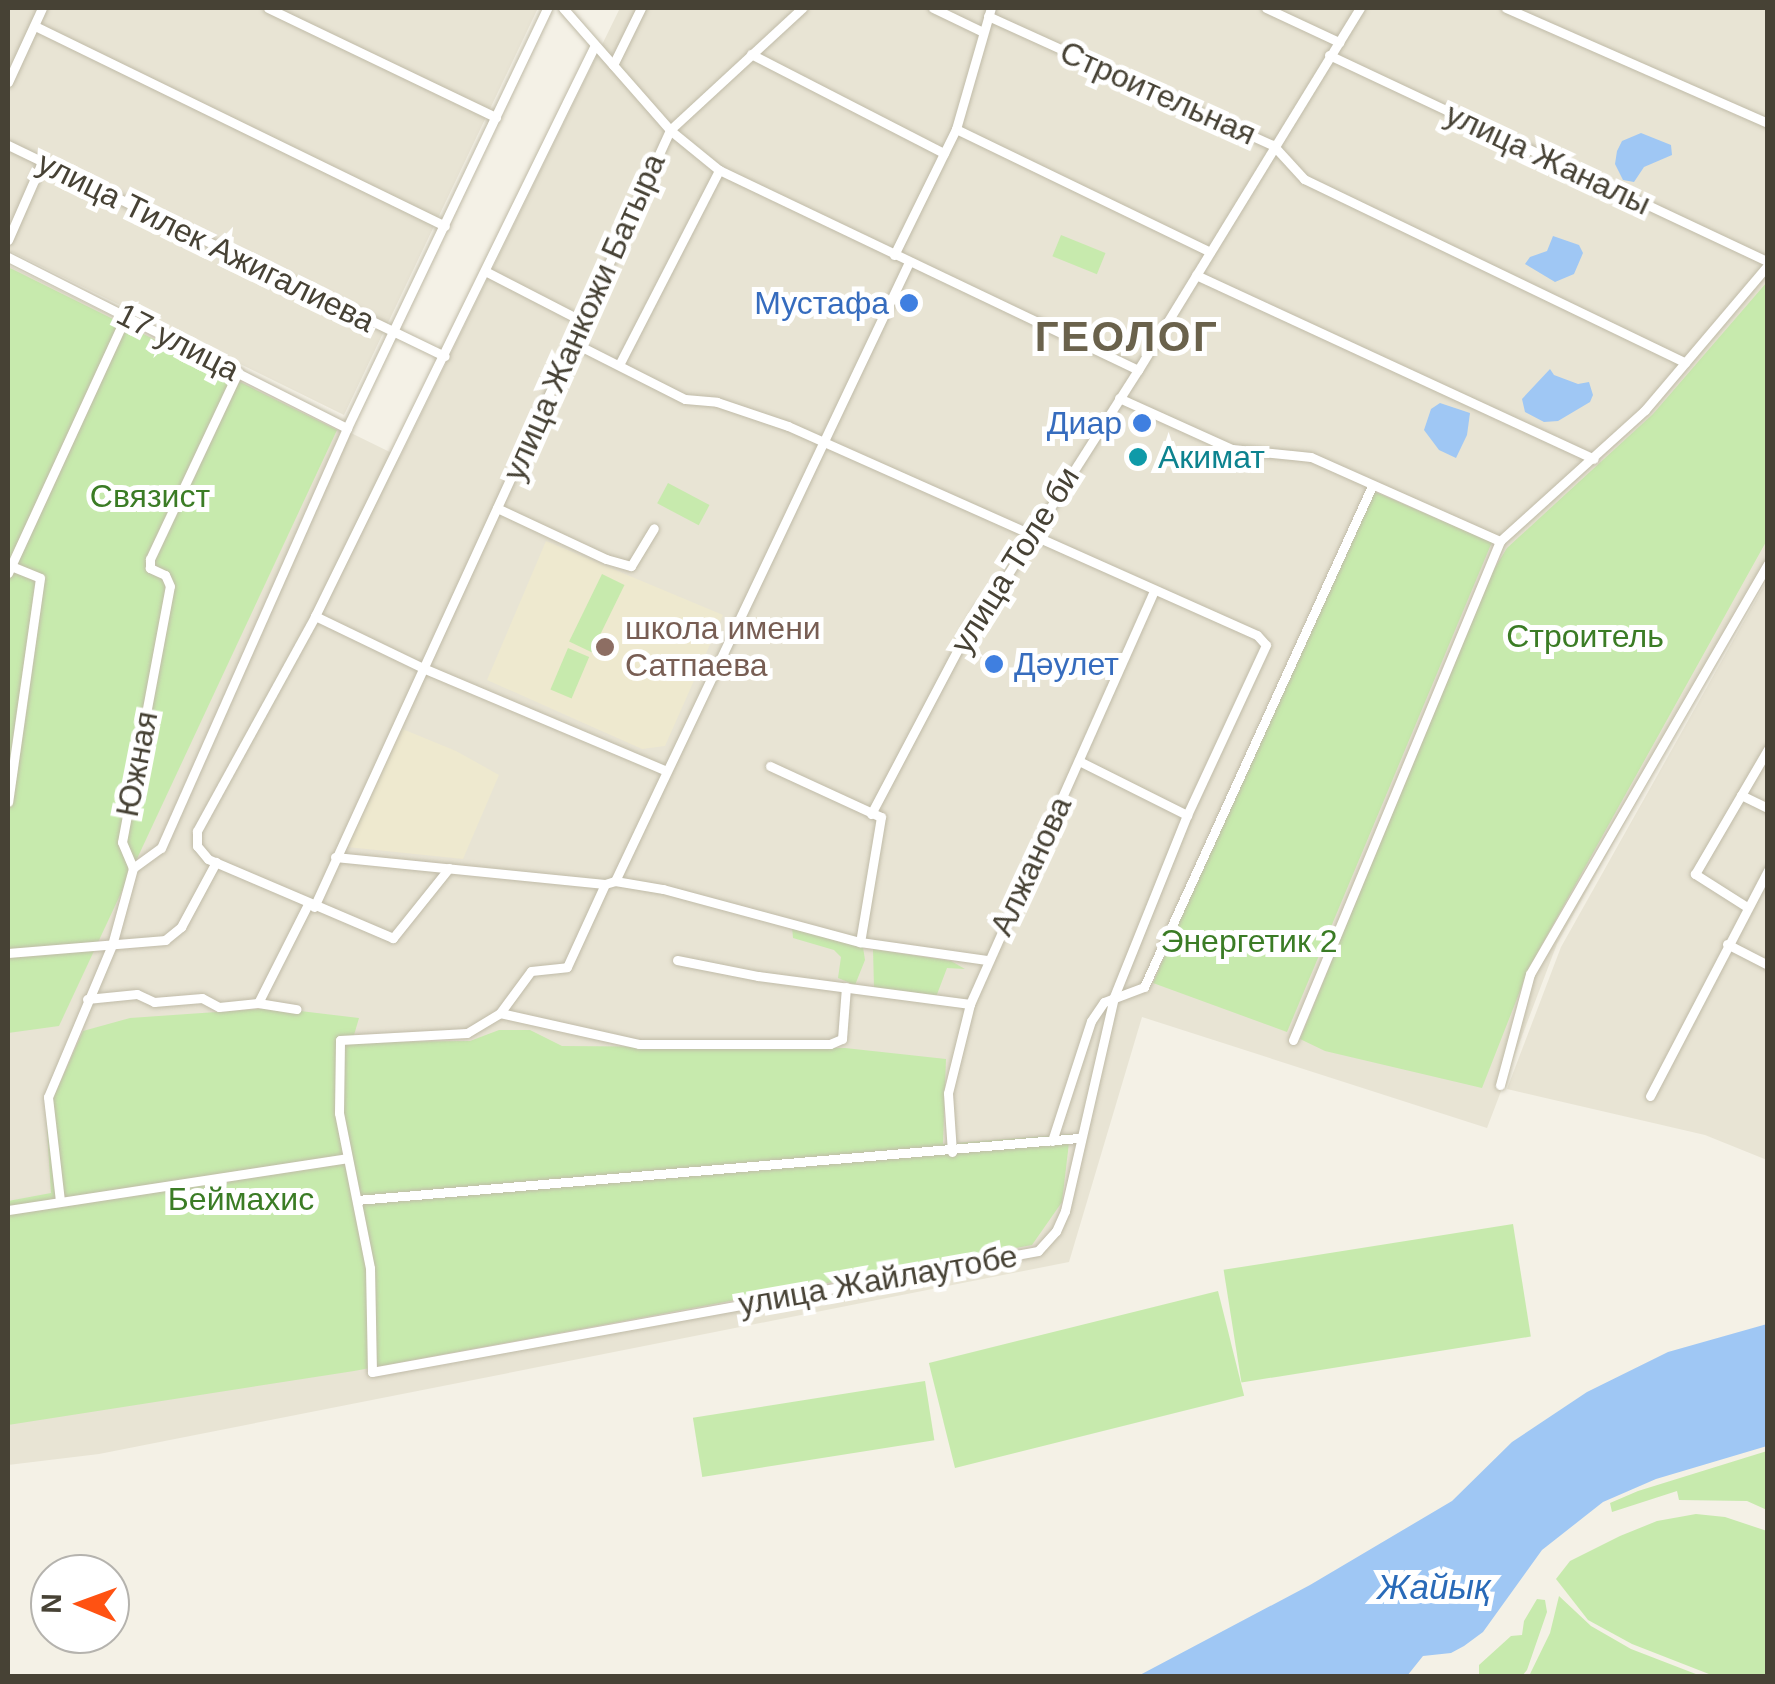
<!DOCTYPE html>
<meta charset="utf-8">
<style>
body{margin:0}
#map{position:relative;width:1775px;height:1684px;overflow:hidden;background:#f4f1e6;font-family:Helvetica,sans-serif}
div>[style]{position:absolute}
[style*='--x']{left:calc(var(--x)*1px);top:calc(var(--y)*1px);width:calc(var(--w)*1px);rotate:calc(var(--a)*1deg)}
.residential>*{inset:0;background:#e8e4d4}
.education>*{inset:0;background:#eee9cf}
.green>*{inset:0;background:#c7eaad;transform-origin:0 0}
.water>*{inset:0;background:#9fc7f4}
.roads{filter:drop-shadow(0 0 2px #c0bba8) drop-shadow(0 0 2px #c0bba8)}
.street>*{height:9px;margin:-4.5px;padding:0 4.5px;transform-origin:4.5px;border-radius:4.5px;background:#fff}
.dots>*{width:28px;height:28px;translate:-50% -50%;box-sizing:border-box;border:5px solid #fff;border-radius:50%}
span{translate:-50% -50%;white-space:nowrap;text-align:center;line-height:1.15;-webkit-text-stroke:10px #fff;paint-order:stroke}
.street-label{font-size:32px;color:#474235}
.shop-label{font-size:32px;color:#366cbe}
.right{translate:-100% -50%;text-align:right}
.left{translate:0 -50%;text-align:left}
.culture-label{font-size:32px;color:#0d838f}
.park-label{font-size:32px;color:#3b7c25}
.education-label{font-size:32px;color:#785e54}
.water-label{font-size:35px;color:#296ab8;font-style:italic}
.district-label{font-size:42px;color:#6a624c;font-weight:700;letter-spacing:2.5px}
.frame{position:absolute;inset:0;border:10px solid #474235;pointer-events:none}
.north{position:absolute;left:30px;top:1554px;width:100px;height:100px;box-sizing:border-box;background:#fff;border:2px solid #b5b3ae;border-radius:50%;rotate:271deg;font-size:28px;font-weight:700;line-height:40px;text-align:center;color:#474235}
.north::after{content:'';display:block;margin:auto;width:35px;height:45px;background:#ff5212;clip-path:polygon(50% 0,100% 100%,50% 72%,0 100%)}
</style>
<div id="map">
<div class="residential">
<div style="clip-path:polygon(8px 8px,538px 8px,344px 415px,12px 252px,8px 259px)"></div>
<div style="clip-path:polygon(620px 8px,1767px 8px,1767px 568px,1557px 944px,1487px 1128px,1142px 1017px,1069px 1262px,99px 1454px,8px 1465px,8px 265px,400px 457px)"></div>
<div style="clip-path:polygon(1767px 580px,1767px 1160px,1705px 1135px,1507px 1089px,1561px 947px)"></div>
</div>
<div class="education">
<div style="clip-path:polygon(546px 541px,723px 615px,665px 746px,642px 749px,487px 680px)"></div>
<div style="clip-path:polygon(400px 728px,456px 751px,499px 775px,463px 859px,347px 847px)"></div>
</div>
<div class="green">
<div style="left:1061px;top:235px;width:48px;height:23px;rotate:22deg"></div>
<div style="clip-path:polygon(8px 267px,337px 430px,59px 1026px,8px 1033px)"></div>
<div style="clip-path:polygon(1767px 282px,1767px 540px,1529px 968px,1482px 1088px,1325px 1051px,1300px 1039px,1462px 639px,1485px 584px,1507px 548px,1653px 414px)"></div>
<div style="left:668px;top:483px;width:47px;height:23px;rotate:28deg"></div>
<div style="clip-path:polygon(1373px 491px,1492px 542px,1287px 1032px,1153px 983px,1318px 600px)"></div>
<div style="left:602px;top:574px;width:25px;height:75px;rotate:26deg"></div>
<div style="left:568px;top:648px;width:23px;height:45px;rotate:23deg"></div>
<div style="clip-path:polygon(792px 926px,863px 947px,865px 960px,855px 985px,838px 978px,841px 957px,834px 950px,793px 938px)"></div>
<div style="clip-path:polygon(873px 949px,951px 961px,965px 969px,947px 968px,936px 997px,874px 988px)"></div>
<div style="clip-path:polygon(275px 1008px,359px 1018px,352px 1042px,470px 1041px,499px 1030px,530px 1030px,562px 1046px,845px 1048px,946px 1059px,943px 1144px,1070px 1134px,1062px 1202px,1032px 1245px,354px 1371px,8px 1425px,8px 1201px,51px 1193px,46px 1114px,83px 1031px,130px 1018px)"></div>
<div style="left:1513px;top:1224px;width:114px;height:293px;rotate:81deg"></div>
<div style="left:1218px;top:1291px;width:108px;height:298px;rotate:76deg"></div>
<div style="left:925px;top:1381px;width:60px;height:235px;rotate:81deg"></div>
<div style="clip-path:polygon(1767px 1451px,1767px 1510px,1747px 1501px,1679px 1500px,1677px 1491px,1612px 1512px,1610px 1503px,1638px 1491px)"></div>
<div style="clip-path:polygon(1696px 1514px,1725px 1517px,1767px 1531px,1767px 1676px,1714px 1676px,1632px 1644px,1588px 1620px,1556px 1579px,1570px 1561px,1620px 1536px,1657px 1521px)"></div>
<div style="clip-path:polygon(1559px 1596px,1591px 1626px,1631px 1649px,1701px 1676px,1534px 1676px,1530px 1674px,1550px 1633px)"></div>
<div style="clip-path:polygon(1537px 1599px,1545px 1600px,1547px 1612px,1527px 1670px,1522px 1676px,1479px 1676px,1479px 1665px,1511px 1636px,1522px 1635px,1524px 1621px)"></div>
</div>
<div class="water">
<div style="clip-path:polygon(1641px 133px,1671px 145px,1672px 155px,1644px 167px,1634px 182px,1623px 180px,1615px 164px,1617px 151px,1622px 141px)"></div>
<div style="clip-path:polygon(1553px 236px,1579px 245px,1583px 253px,1574px 274px,1555px 282px,1525px 264px,1530px 257px,1547px 251px)"></div>
<div style="clip-path:polygon(1550px 369px,1554px 375px,1578px 384px,1589px 382px,1593px 395px,1590px 402px,1558px 421px,1544px 422px,1525px 412px,1522px 399px)"></div>
<div style="clip-path:polygon(1440px 403px,1470px 413px,1467px 435px,1456px 458px,1439px 450px,1424px 430px,1431px 409px)"></div>
<div style="clip-path:polygon(1767px 1324px,1767px 1446px,1656px 1479px,1603px 1502px,1542px 1550px,1483px 1632px,1464px 1646px,1451px 1653px,1423px 1656px,1407px 1676px,1138px 1676px,1310px 1585px,1452px 1501px,1512px 1442px,1587px 1392px,1668px 1352px)"></div>
</div>
<div class="roads">
<div class="street">
<div style="--x:268;--y:8;--w:253;--a:25.6"></div>
<div style="--x:563;--y:8;--w:162;--a:48.7"></div>
<div style="--x:670;--y:130;--w:63;--a:39.2"></div>
<div style="--x:719;--y:170;--w:464;--a:25.5"></div>
<div style="--x:933;--y:8;--w:55;--a:25.6"></div>
<div style="--x:1266;--y:8;--w:81;--a:25"></div>
<div style="--x:1506;--y:8;--w:286;--a:23.7"></div>
<div style="--x:988;--y:16;--w:313;--a:24.4"></div>
<div style="--x:1273;--y:145;--w:46;--a:47.6"></div>
<div style="--x:1304;--y:179;--w:423;--a:25.7"></div>
<div style="--x:35;--y:26;--w:456;--a:26"></div>
<div style="--x:751;--y:54;--w:217;--a:27.2"></div>
<div style="--x:1329;--y:55;--w:485;--a:25.2"></div>
<div style="--x:613;--y:65;--w:64;--a:-63.8"></div>
<div style="--x:8;--y:82;--w:81;--a:-65.3"></div>
<div style="--x:956;--y:129;--w:282;--a:25.8"></div>
<div style="--x:8;--y:145;--w:485;--a:25.8"></div>
<div style="--x:8;--y:240;--w:85;--a:-66.4"></div>
<div style="--x:894;--y:255;--w:140;--a:-63.8"></div>
<div style="--x:956;--y:129;--w:126;--a:-73.9"></div>
<div style="--x:8;--y:257;--w:380;--a:26.8"></div>
<div style="--x:487;--y:272;--w:109;--a:27.3"></div>
<div style="--x:1196;--y:275;--w:438;--a:24.8"></div>
<div style="--x:574;--y:343;--w:124;--a:26.8"></div>
<div style="--x:685;--y:399;--w:32;--a:5"></div>
<div style="--x:717;--y:402;--w:75;--a:18.7"></div>
<div style="--x:788;--y:426;--w:513;--a:24.02"></div>
<div style="--x:1257;--y:635;--w:13;--a:48"></div>
<div style="--x:1266;--y:645;--w:187;--a:114.9"></div>
<div style="--x:1187;--y:815;--w:196;--a:111.9"></div>
<div style="--x:1114;--y:997;--w:220;--a:102.9"></div>
<div style="--x:1065;--y:1211;--w:22;--a:114"></div>
<div style="--x:1056;--y:1231;--w:27;--a:132"></div>
<div style="--x:1038;--y:1251;--w:677;--a:169.7"></div>
<div style="--x:372;--y:1372;--w:104;--a:-91.1"></div>
<div style="--x:370;--y:1268;--w:158;--a:-101.3"></div>
<div style="--x:339;--y:1113;--w:73;--a:-89.2"></div>
<div style="--x:340;--y:1040;--w:127;--a:-3.2"></div>
<div style="--x:467;--y:1033;--w:39;--a:-31"></div>
<div style="--x:500;--y:1013;--w:142;--a:12.6"></div>
<div style="--x:639;--y:1044;--w:191;--a:0"></div>
<div style="--x:830;--y:1044;--w:13;--a:-23"></div>
<div style="--x:842;--y:1039;--w:52;--a:-85.6"></div>
<div style="--x:620;--y:363;--w:217;--a:-62.8"></div>
<div style="--x:1119;--y:398;--w:124;--a:24.3"></div>
<div style="--x:1232;--y:449;--w:79;--a:5.8"></div>
<div style="--x:1311;--y:457;--w:207;--a:24"></div>
<div style="--x:497;--y:508;--w:120;--a:25.1"></div>
<div style="--x:606;--y:559;--w:26;--a:16"></div>
<div style="--x:631;--y:566;--w:44;--a:-58.8"></div>
<div style="--x:11;--y:566;--w:275;--a:-65.3"></div>
<div style="--x:8;--y:573;--w:8;--a:-67"></div>
<div style="--x:11;--y:566;--w:31;--a:22"></div>
<div style="--x:40;--y:578;--w:226;--a:98.1"></div>
<div style="--x:315;--y:616;--w:120;--a:25.7"></div>
<div style="--x:423;--y:668;--w:263;--a:22.9"></div>
<div style="--x:1081;--y:762;--w:119;--a:26.6"></div>
<div style="--x:770;--y:766;--w:122;--a:24.7"></div>
<div style="--x:881;--y:817;--w:127;--a:99.5"></div>
<div style="--x:1741;--y:795;--w:30;--a:26"></div>
<div style="--x:871;--y:814;--w:232;--a:-62.2"></div>
<div style="--x:979;--y:609;--w:16;--a:-38"></div>
<div style="--x:992;--y:599;--w:272;--a:-57.5"></div>
<div style="--x:1138;--y:370;--w:425;--a:-58.5"></div>
<div style="--x:335;--y:857;--w:271;--a:5.7"></div>
<div style="--x:605;--y:884;--w:10;--a:-17"></div>
<div style="--x:615;--y:881;--w:49;--a:9.5"></div>
<div style="--x:663;--y:889;--w:204;--a:15.1"></div>
<div style="--x:860;--y:942;--w:128;--a:8.1"></div>
<div style="--x:133;--y:868;--w:34;--a:-36"></div>
<div style="--x:161;--y:848;--w:459;--a:-66.1"></div>
<div style="--x:347;--y:428;--w:465;--a:-64.5"></div>
<div style="--x:449;--y:868;--w:90;--a:128.7"></div>
<div style="--x:393;--y:938;--w:201;--a:-156.9"></div>
<div style="--x:208;--y:859;--w:17;--a:-130"></div>
<div style="--x:197;--y:846;--w:15;--a:-90"></div>
<div style="--x:197;--y:831;--w:245;--a:-61.2"></div>
<div style="--x:315;--y:616;--w:636;--a:-63.88"></div>
<div style="--x:615;--y:881;--w:685;--a:-64.59"></div>
<div style="--x:314;--y:907;--w:855;--a:-65.38"></div>
<div style="--x:670;--y:130;--w:180;--a:-42.7"></div>
<div style="--x:1747;--y:907;--w:62;--a:-147.6"></div>
<div style="--x:1695;--y:874;--w:145;--a:-59.7"></div>
<div style="--x:1727;--y:944;--w:46;--a:27.1"></div>
<div style="--x:8;--y:953;--w:158;--a:-4.7"></div>
<div style="--x:165;--y:940;--w:21;--a:-39"></div>
<div style="--x:181;--y:927;--w:74;--a:-61.7"></div>
<div style="--x:677;--y:960;--w:83;--a:11.2"></div>
<div style="--x:758;--y:976;--w:214;--a:7.5"></div>
<div style="--x:87;--y:999;--w:50;--a:-5.7"></div>
<div style="--x:137;--y:994;--w:19;--a:25"></div>
<div style="--x:154;--y:1002;--w:48;--a:-4.8"></div>
<div style="--x:202;--y:998;--w:19;--a:28"></div>
<div style="--x:219;--y:1007;--w:39;--a:-6"></div>
<div style="--x:258;--y:1003;--w:39;--a:9"></div>
<div style="--x:258;--y:1003;--w:111;--a:-63.2"></div>
<div style="--x:500;--y:1013;--w:52;--a:-53.6"></div>
<div style="--x:531;--y:971;--w:36;--a:-6"></div>
<div style="--x:567;--y:967;--w:91;--a:-65.4"></div>
<div style="--x:1293;--y:1040;--w:540;--a:-67.47"></div>
<div style="--x:1500;--y:541;--w:195;--a:-42.1"></div>
<div style="--x:1645;--y:410;--w:190;--a:-49.7"></div>
<div style="--x:1500;--y:1085;--w:115;--a:-74.9"></div>
<div style="--x:1530;--y:974;--w:474;--a:-59.9"></div>
<div style="--x:1650;--y:1096;--w:255;--a:-62.4"></div>
<div style="--x:1052;--y:1141;--w:126;--a:-72"></div>
<div style="--x:1091;--y:1021;--w:23;--a:-56"></div>
<div style="--x:1104;--y:1002;--w:43;--a:-20.6"></div>
<div style="--x:1144;--y:987;--w:550;--a:-65.53"></div>
<div style="--x:952;--y:1152;--w:59;--a:-93.9"></div>
<div style="--x:948;--y:1093;--w:92;--a:-76.1"></div>
<div style="--x:970;--y:1004;--w:452;--a:-66"></div>
<div style="--x:357;--y:1200;--w:725;--a:-4.91"></div>
<div style="--x:60;--y:1201;--w:105;--a:-96.6"></div>
<div style="--x:48;--y:1097;--w:165;--a:-67.2"></div>
<div style="--x:112;--y:945;--w:80;--a:-74.7"></div>
<div style="--x:133;--y:868;--w:28;--a:-113"></div>
<div style="--x:122;--y:842;--w:260;--a:-79.4"></div>
<div style="--x:170;--y:586;--w:12;--a:-114"></div>
<div style="--x:165;--y:575;--w:17;--a:-155"></div>
<div style="--x:150;--y:568;--w:9;--a:-90"></div>
<div style="--x:150;--y:559;--w:207;--a:-64.8"></div>
<div style="--x:8;--y:1210;--w:343;--a:-8.7"></div>
</div>
</div>
<div class="dots">
<div style="left:909px;top:303px;background:#3f7fe0"></div>
<div style="left:1142px;top:423px;background:#3f7fe0"></div>
<div style="left:1138px;top:457px;background:#0f9aa8"></div>
<div style="left:605px;top:647px;background:#8d6e63"></div>
<div style="left:994px;top:664px;background:#3f7fe0"></div>
</div>
<div class="street-label">
<span style="left:1158px;top:93px;rotate:24deg">Строительная</span>
<span style="left:1548px;top:159px;rotate:25deg">улица Жаналы</span>
<span style="left:206px;top:242px;rotate:26deg">улица Тилек Ажигалиева</span>
<span style="left:584px;top:317px;rotate:-66deg">улица Жанкожи Батыра</span>
<span style="left:178px;top:342px;rotate:27deg">17 улица</span>
<span style="left:1015px;top:560px;rotate:-58deg">улица Толе би</span>
<span style="left:137px;top:764px;rotate:-79deg">Южная</span>
<span style="left:1031px;top:866px;rotate:-65deg">Алжанова</span>
<span style="left:878px;top:1280px;rotate:-10deg">улица Жайлаутобе</span>
</div>
<div class="shop-label">
<span class="right" style="left:889px;top:303px">Мустафа</span>
<span class="right" style="left:1122px;top:423px">Диар</span>
<span class="left" style="left:1014px;top:664px">Дәулет</span>
</div>
<div class="culture-label">
<span class="left" style="left:1158px;top:457px">Акимат</span>
</div>
<div class="park-label">
<span style="left:150px;top:496px">Связист</span>
<span style="left:1585px;top:636px">Строитель</span>
<span style="left:1249px;top:941px">Энергетик 2</span>
<span style="left:241px;top:1199px">Беймахис</span>
</div>
<div class="education-label">
<span class="left" style="left:625px;top:647px">школа имени<br>Сатпаева</span>
</div>
<div class="water-label">
<span style="left:1434px;top:1587px">Жайық</span>
</div>
<div class="district-label">
<span style="left:1127px;top:337px">ГЕОЛОГ</span>
</div>
<div class="frame"></div>
<div class="north">N</div>
</div>
